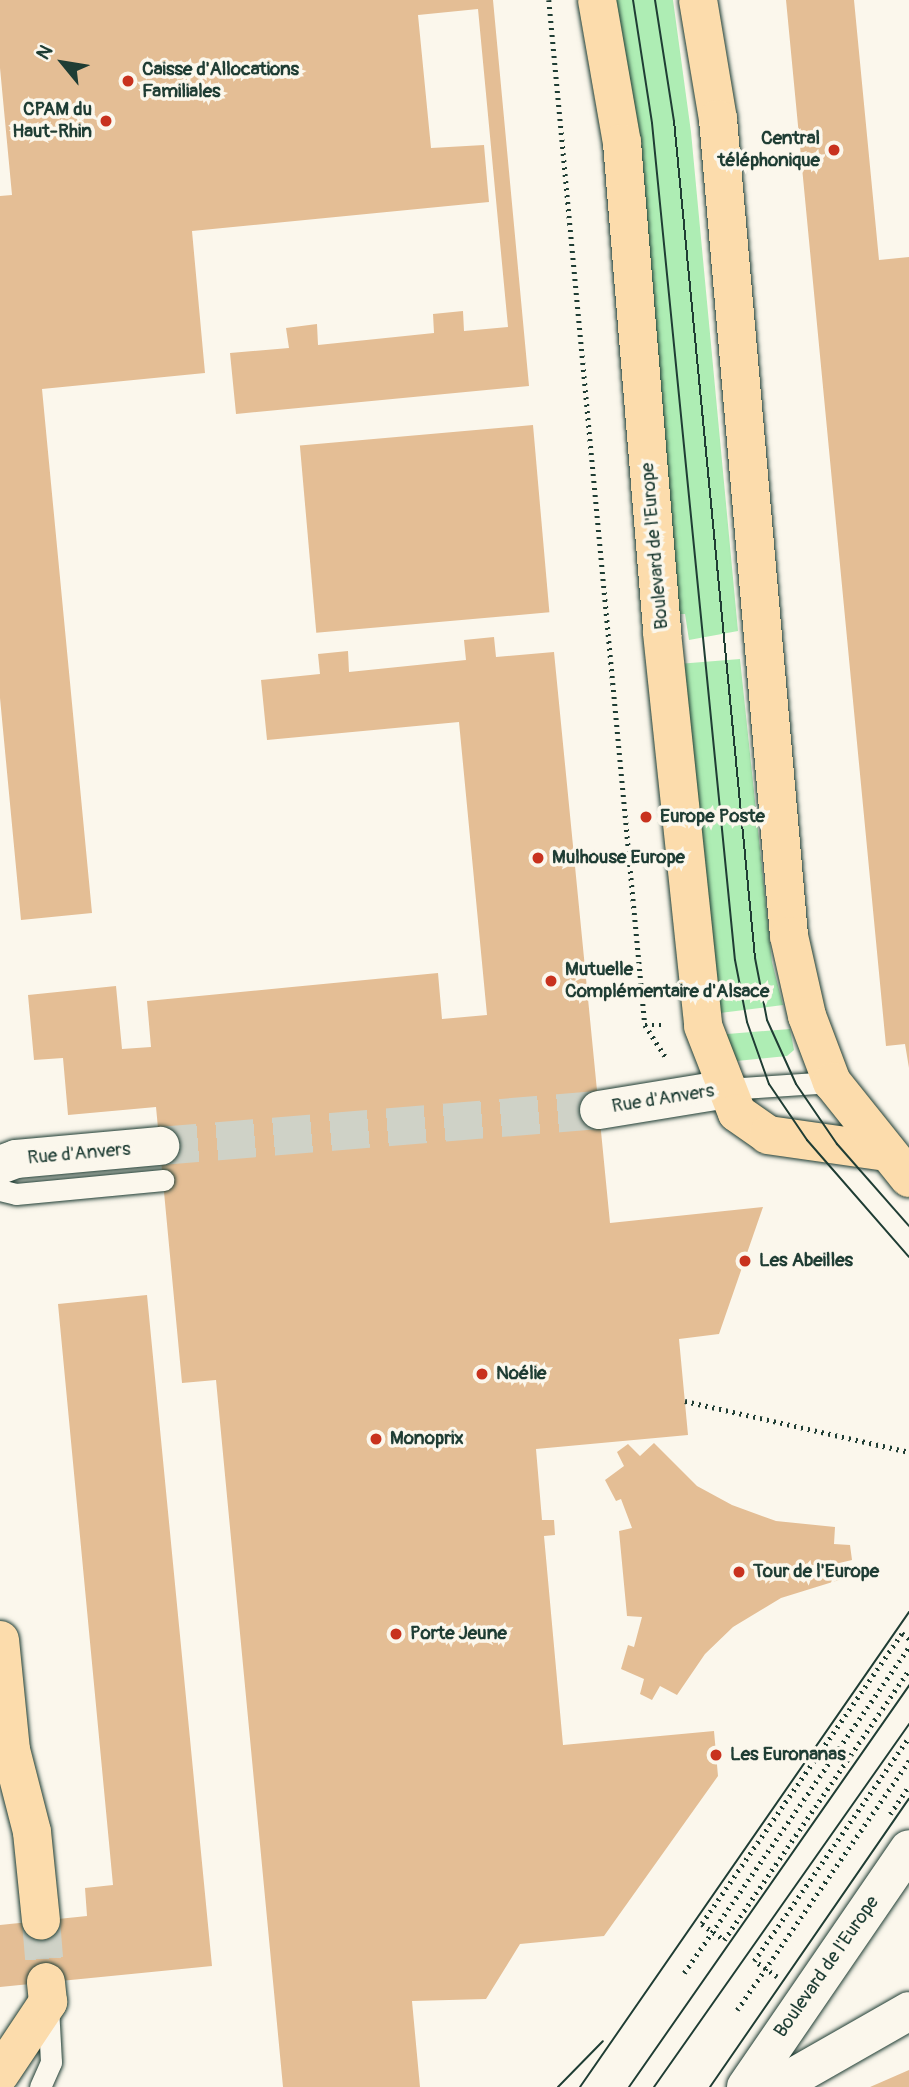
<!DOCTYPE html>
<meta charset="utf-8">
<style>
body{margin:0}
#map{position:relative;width:909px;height:2087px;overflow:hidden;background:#fbf7ec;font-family:Pangolin,sans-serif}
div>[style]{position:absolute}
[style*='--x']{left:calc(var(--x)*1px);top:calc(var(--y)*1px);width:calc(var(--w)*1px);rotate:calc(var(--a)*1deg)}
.green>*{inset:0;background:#aeedb4}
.building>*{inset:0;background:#e4be95;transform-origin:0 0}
.secondary-tunnel>*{height:38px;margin-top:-19px;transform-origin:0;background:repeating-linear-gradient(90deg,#cfd2c7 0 38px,transparent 0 57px)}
.primary-tunnel>*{height:38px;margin-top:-19px;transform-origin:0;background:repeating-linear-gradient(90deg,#cfd2c7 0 38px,transparent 0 57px)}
.path>*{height:4.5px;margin-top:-2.25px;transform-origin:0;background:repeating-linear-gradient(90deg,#1f3d34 0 2px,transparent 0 7px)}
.roads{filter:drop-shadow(0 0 2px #1f3d34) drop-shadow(0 0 2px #1f3d34)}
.lane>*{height:21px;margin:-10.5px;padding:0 10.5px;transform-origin:10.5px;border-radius:10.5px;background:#fbf7ec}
.street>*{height:38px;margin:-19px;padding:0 19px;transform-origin:19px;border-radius:19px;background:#fbf7ec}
.secondary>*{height:38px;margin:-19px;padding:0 19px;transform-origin:19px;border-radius:19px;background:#fbf7ec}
.primary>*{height:38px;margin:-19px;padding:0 19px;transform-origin:19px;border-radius:19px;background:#fcdcac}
.tram>*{height:2px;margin:-1px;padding:0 1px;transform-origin:1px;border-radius:1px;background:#1f3d34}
.dots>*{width:19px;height:19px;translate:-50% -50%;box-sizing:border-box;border:4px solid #fbf7ec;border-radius:50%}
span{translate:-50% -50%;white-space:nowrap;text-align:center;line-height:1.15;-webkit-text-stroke:7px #fbf7ec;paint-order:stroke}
.poi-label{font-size:19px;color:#1f3d34;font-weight:700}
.left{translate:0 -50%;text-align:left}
.right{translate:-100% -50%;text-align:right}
.street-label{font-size:19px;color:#1f3d34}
.north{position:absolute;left:28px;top:28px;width:70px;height:70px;-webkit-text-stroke:5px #fbf7ec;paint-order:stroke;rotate:300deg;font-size:19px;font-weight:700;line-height:28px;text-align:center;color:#1f3d34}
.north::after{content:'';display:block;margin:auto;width:24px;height:32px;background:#1f3d34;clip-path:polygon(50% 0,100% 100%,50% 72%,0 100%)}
</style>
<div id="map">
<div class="green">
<div style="clip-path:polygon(608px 0,673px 0,691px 132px,738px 631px,689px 640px,685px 614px,674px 614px)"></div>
<div style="clip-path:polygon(740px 659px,772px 962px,783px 1005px,712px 1014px,678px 664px)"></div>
<div style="clip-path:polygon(790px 1029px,794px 1050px,787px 1056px,717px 1063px,715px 1035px)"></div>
</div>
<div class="building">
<div style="clip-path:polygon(0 0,493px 0,529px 386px,236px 414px,230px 353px,289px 348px,286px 328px,317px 324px,318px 345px,434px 333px,433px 314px,463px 311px,464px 331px,508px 327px,478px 9px,418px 15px,431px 148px,484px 145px,489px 202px,192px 231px,205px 373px,42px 389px,92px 913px,21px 920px,0 698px,0 196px,12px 195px,0 68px)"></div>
<div style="clip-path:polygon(786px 0,854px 0,879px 260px,909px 257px,909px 1068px,905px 1044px,886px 1046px)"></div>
<div style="left:533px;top:425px;width:188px;height:234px;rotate:85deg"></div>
<div style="clip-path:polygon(494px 637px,496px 657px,554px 652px,610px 1223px,763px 1207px,719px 1334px,679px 1339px,688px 1435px,536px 1449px,542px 1520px,554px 1520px,555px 1535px,544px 1536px,563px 1745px,714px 1731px,718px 1776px,604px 1936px,520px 1944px,486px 1999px,412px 2001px,420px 2087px,283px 2087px,216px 1380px,182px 1383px,156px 1107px,68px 1115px,63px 1058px,34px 1060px,28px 995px,116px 986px,122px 1049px,151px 1047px,147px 1001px,292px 987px,438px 973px,442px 1019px,487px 1015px,459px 722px,267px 740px,261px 680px,320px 674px,318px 654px,348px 651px,349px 672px,466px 660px,464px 640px)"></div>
<div style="clip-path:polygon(147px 1295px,212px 1966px,0 1987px,0 1925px,87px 1916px,85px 1888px,113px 1885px,58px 1304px)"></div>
<div style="clip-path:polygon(654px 1443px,697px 1486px,732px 1505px,776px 1521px,835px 1527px,834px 1544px,850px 1545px,852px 1560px,835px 1564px,839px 1580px,781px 1598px,733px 1627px,705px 1654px,677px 1695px,660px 1686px,652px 1700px,640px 1694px,644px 1679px,621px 1669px,628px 1645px,634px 1647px,642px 1617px,627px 1616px,619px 1531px,632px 1528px,621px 1499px,616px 1501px,605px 1480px,624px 1466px,617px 1452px,628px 1444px,640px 1456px)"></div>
<div style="clip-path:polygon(909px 2070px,909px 2087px,870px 2087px)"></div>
</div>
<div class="secondary-tunnel">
<div style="--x:160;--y:1146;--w:440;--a:-4.7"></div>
</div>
<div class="primary-tunnel">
<div style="--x:41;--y:1921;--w:61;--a:85.3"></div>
</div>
<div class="path">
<div style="--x:549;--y:0;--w:1029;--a:84.65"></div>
<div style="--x:645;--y:1025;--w:19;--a:0"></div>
<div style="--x:645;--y:1025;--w:40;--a:57.1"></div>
<div style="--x:685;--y:1401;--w:230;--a:12.8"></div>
<div style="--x:909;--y:1639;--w:9;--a:-144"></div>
<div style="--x:902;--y:1634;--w:352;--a:124.6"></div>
<div style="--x:702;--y:1924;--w:27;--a:36"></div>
<div style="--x:724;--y:1940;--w:327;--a:-55.6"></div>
<div style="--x:890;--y:1814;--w:34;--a:-56"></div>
<div style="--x:684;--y:1973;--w:396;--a:-55.4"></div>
<div style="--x:777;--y:1977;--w:28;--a:-145"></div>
<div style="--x:754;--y:1961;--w:272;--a:-55.3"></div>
<div style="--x:737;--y:2010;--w:303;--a:-55.4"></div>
</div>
<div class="roads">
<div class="lane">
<div style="--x:727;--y:1089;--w:105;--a:-3.8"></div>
<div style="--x:0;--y:1190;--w:16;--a:14"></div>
<div style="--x:16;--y:1194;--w:148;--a:-5.4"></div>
<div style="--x:40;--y:2087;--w:27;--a:-66"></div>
<div style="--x:51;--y:2062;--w:55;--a:-93.1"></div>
</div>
<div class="street">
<div style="--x:776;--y:2087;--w:153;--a:-29.7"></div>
</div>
<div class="secondary">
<div style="--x:599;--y:1110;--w:130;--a:-9.3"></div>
<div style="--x:0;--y:1165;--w:17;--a:-21"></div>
<div style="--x:16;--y:1159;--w:145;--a:-5.2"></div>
<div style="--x:746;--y:2087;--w:288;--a:-55.6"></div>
</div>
<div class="primary">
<div style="--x:597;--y:0;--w:145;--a:80.1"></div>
<div style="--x:622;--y:143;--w:492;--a:85.3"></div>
<div style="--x:662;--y:633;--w:395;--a:84"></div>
<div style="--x:703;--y:1026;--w:93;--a:68.7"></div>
<div style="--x:737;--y:1113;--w:38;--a:35"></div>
<div style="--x:768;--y:1135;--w:120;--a:8.1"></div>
<div style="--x:698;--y:0;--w:121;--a:80.5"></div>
<div style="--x:718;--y:119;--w:820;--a:85.03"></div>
<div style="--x:789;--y:936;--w:82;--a:77.3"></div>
<div style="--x:807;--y:1016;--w:71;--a:69.3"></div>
<div style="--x:832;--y:1082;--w:123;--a:51.3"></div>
<div style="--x:0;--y:1640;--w:111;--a:84.3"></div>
<div style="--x:11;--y:1750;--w:85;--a:75.6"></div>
<div style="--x:32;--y:1832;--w:89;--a:84.2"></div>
<div style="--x:0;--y:2074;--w:87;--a:-56.3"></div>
<div style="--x:48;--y:2002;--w:20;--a:-96"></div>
</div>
</div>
<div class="tram">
<div style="--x:633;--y:0;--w:124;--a:81.2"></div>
<div style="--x:652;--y:123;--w:841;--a:84.34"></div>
<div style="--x:735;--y:960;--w:63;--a:79"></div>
<div style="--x:747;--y:1022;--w:66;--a:70.5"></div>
<div style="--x:769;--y:1084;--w:68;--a:55.8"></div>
<div style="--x:807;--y:1140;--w:155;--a:48.9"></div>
<div style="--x:655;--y:0;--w:122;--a:81.1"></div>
<div style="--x:674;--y:121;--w:841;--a:84.47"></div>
<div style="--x:755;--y:958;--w:63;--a:79"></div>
<div style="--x:767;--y:1020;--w:70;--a:65.6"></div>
<div style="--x:796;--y:1084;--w:73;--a:55.7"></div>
<div style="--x:837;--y:1144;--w:109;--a:48.7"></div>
<div style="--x:558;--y:2087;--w:64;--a:-45.6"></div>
<div style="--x:580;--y:2087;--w:578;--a:-55.29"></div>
<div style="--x:629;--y:2087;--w:490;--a:-55.1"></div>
<div style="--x:654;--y:2087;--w:444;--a:-54.9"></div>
<div style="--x:710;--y:2087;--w:350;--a:-55.4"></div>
</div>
<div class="dots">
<div style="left:128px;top:81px;background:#c8321e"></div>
<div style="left:106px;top:121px;background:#c8321e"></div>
<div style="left:834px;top:150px;background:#c8321e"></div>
<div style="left:646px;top:817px;background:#c8321e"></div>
<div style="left:538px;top:858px;background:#c8321e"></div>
<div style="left:551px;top:981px;background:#c8321e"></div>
<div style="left:745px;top:1261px;background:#c8321e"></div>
<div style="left:482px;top:1374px;background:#c8321e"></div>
<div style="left:376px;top:1439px;background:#c8321e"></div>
<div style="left:739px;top:1572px;background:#c8321e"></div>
<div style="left:396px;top:1634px;background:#c8321e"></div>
<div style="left:716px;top:1755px;background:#c8321e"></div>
</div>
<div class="poi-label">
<span class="left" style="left:142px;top:81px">Caisse d'Allocations<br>Familiales</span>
<span class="right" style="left:92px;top:121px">CPAM du<br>Haut-Rhin</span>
<span class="right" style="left:820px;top:150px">Central<br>téléphonique</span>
<span class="left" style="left:660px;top:817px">Europe Poste</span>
<span class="left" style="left:552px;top:858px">Mulhouse Europe</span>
<span class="left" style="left:565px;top:981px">Mutuelle<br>Complémentaire d'Alsace</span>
<span class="left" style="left:759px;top:1261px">Les Abeilles</span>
<span class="left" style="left:496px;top:1374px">Noélie</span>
<span class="left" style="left:390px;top:1439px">Monoprix</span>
<span class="left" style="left:753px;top:1572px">Tour de l'Europe</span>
<span class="left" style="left:410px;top:1634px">Porte Jeune</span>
<span class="left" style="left:730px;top:1755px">Les Euronanas</span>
</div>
<div class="street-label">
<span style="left:655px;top:546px;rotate:-95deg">Boulevard de l'Europe</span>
<span style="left:663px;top:1099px;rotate:-9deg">Rue d'Anvers</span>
<span style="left:79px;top:1154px;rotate:-5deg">Rue d'Anvers</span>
<span style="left:827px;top:1967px;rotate:-55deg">Boulevard de l'Europe</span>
</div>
<div class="north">N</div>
</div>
